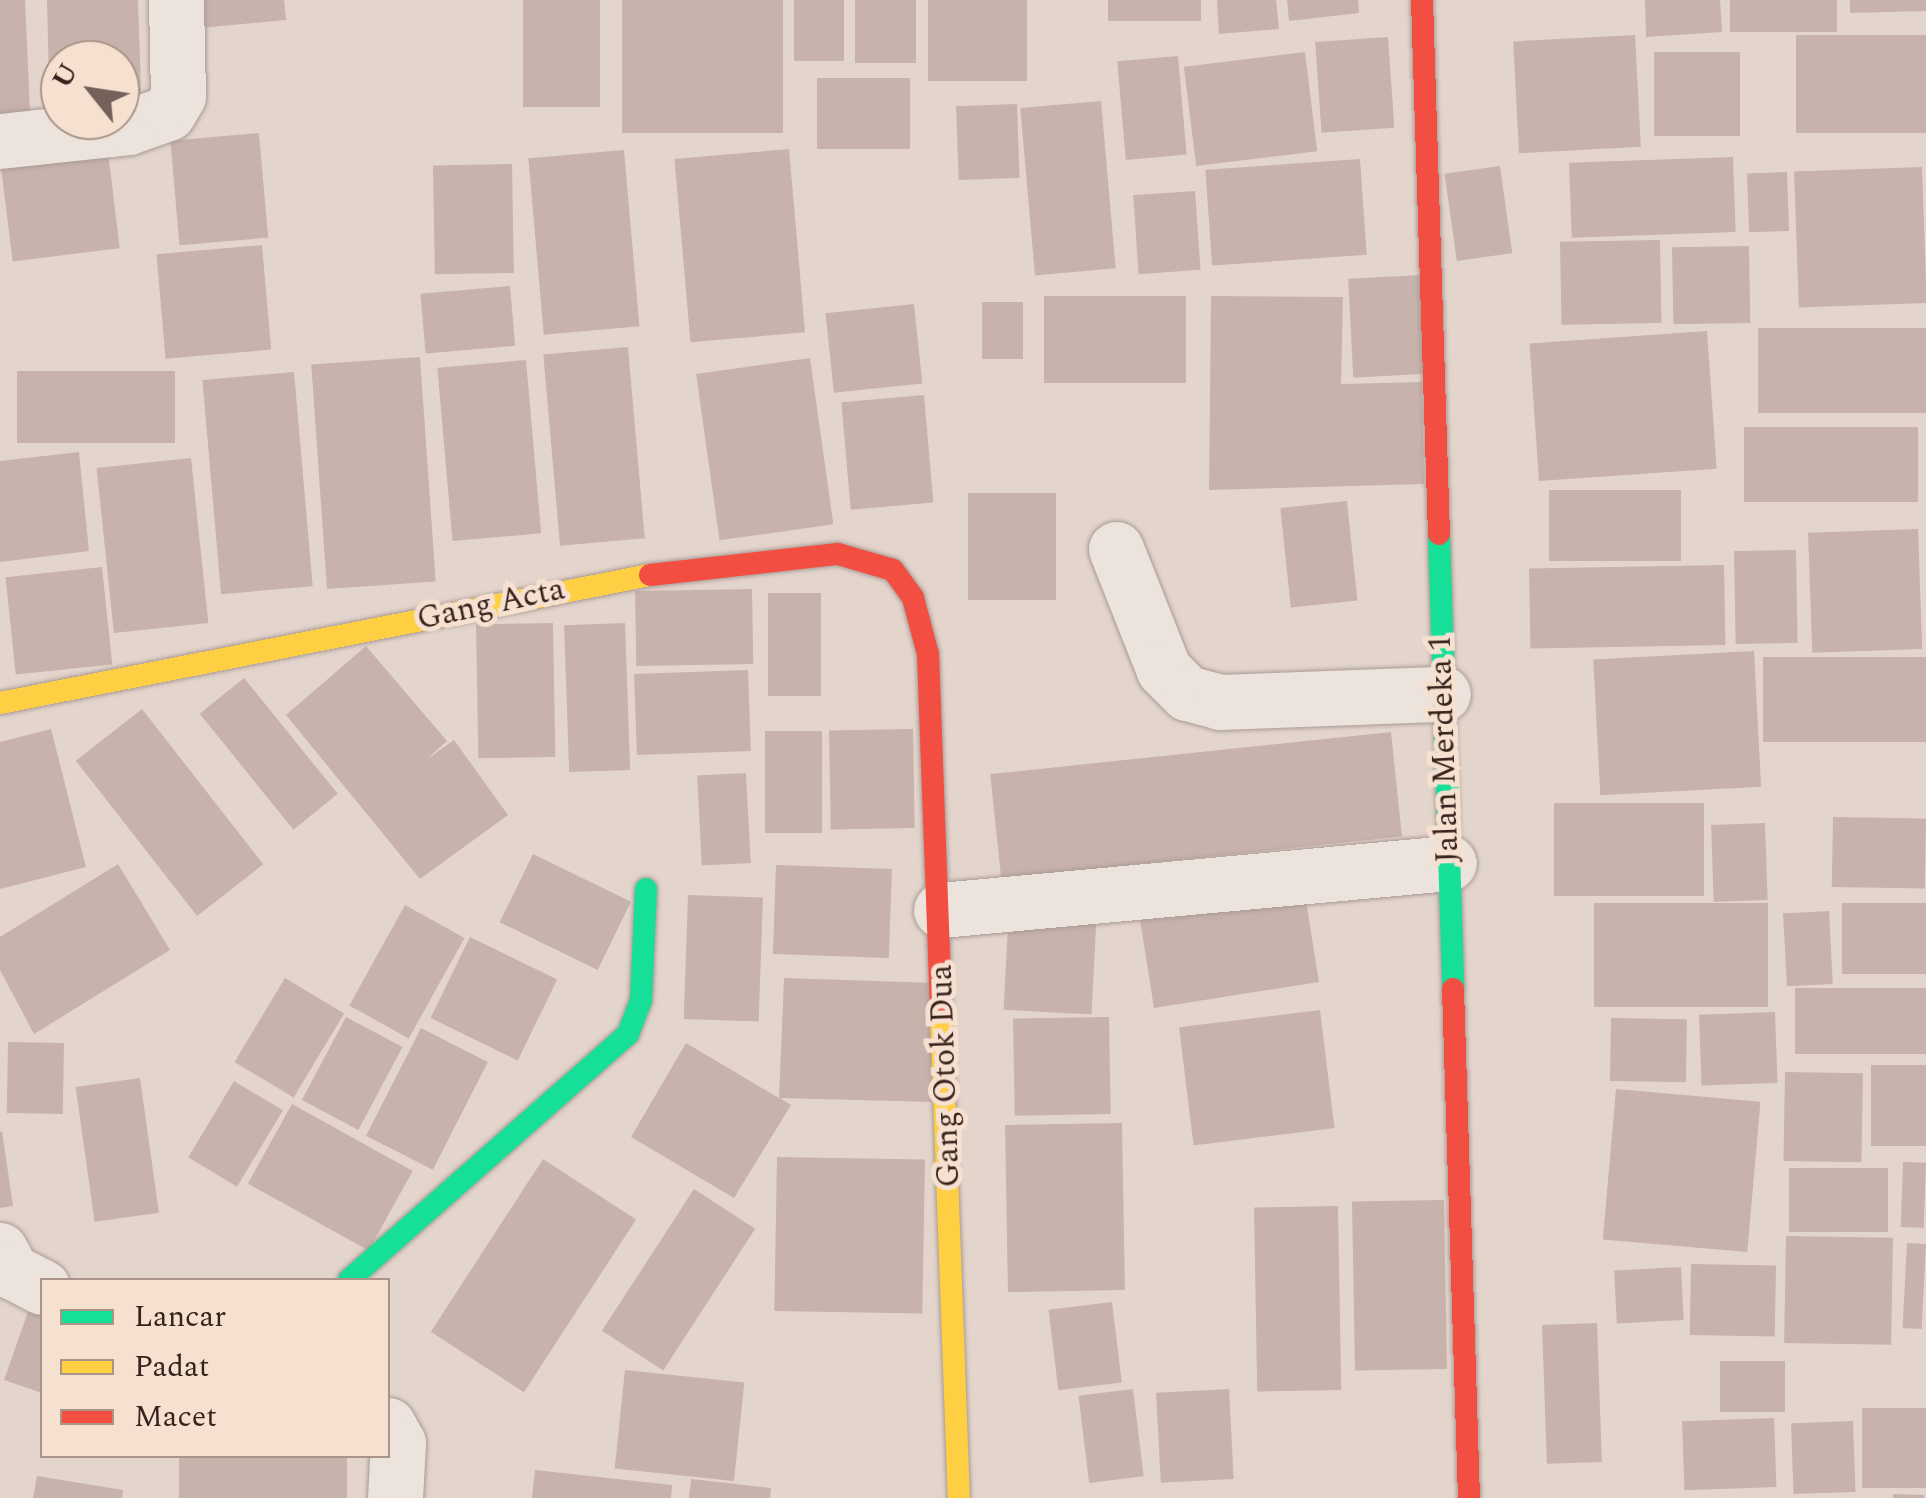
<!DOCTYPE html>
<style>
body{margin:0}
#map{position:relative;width:1926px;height:1498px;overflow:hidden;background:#e4d5cc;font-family:Spectral,serif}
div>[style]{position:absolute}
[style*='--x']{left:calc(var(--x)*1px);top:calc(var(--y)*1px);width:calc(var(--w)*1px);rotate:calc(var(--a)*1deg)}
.building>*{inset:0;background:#c8b2ac;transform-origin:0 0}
.roads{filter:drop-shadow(0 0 2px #a99b95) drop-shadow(0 0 2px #a99b95)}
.street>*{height:55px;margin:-27.5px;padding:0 27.5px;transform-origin:27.5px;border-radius:27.5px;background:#ece3dd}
.fast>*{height:22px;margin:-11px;padding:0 11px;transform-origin:11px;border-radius:11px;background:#16e098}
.slow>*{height:22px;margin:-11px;padding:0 11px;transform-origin:11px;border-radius:11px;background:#ffcf43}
.jam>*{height:22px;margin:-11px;padding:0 11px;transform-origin:11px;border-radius:11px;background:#f24e42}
span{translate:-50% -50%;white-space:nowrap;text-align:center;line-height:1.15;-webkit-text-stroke:10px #f6e0d0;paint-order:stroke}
.street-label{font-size:32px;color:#37221d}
.legend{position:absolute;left:40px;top:1278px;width:350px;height:180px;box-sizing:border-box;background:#f6e0d0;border:2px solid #aa9488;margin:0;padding:12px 18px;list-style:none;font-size:30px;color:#37221d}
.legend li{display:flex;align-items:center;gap:20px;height:50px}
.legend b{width:50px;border:2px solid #aa9488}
.north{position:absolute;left:40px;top:40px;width:100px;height:100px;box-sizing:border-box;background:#f6e0d0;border:2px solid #aa9488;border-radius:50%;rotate:300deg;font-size:28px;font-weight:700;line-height:40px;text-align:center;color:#37221d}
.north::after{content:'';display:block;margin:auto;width:35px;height:45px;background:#74615a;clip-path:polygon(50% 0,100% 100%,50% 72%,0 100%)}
</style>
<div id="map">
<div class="building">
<div style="clip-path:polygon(0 0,25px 0,31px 133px,0 135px)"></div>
<div style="clip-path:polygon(47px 0,138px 0,142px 120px,120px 121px,120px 60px,60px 60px,60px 123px,50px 123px)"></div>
<div style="clip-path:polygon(197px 0,284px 0,286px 20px,200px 28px)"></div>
<div style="left:523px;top:0;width:77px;height:107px"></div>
<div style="left:622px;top:0;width:161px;height:133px"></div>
<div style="left:794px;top:0;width:50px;height:61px"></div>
<div style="left:855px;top:0;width:61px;height:63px"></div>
<div style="left:928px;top:0;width:99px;height:81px"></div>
<div style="left:1108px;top:0;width:93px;height:21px"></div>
<div style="clip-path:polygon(1217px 0,1276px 0,1279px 29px,1219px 34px)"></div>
<div style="clip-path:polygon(1287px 0,1358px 0,1359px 13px,1289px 21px)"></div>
<div style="clip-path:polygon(1645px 0,1720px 0,1722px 32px,1646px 37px)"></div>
<div style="left:1730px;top:0;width:107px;height:32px"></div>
<div style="clip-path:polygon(1850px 0,1926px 0,1926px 11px,1850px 13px)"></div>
<div style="left:1635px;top:35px;width:112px;height:122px;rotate:87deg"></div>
<div style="left:1926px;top:35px;width:98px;height:130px;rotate:90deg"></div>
<div style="left:1388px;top:37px;width:91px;height:73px;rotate:86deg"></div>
<div style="left:1305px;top:52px;width:100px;height:122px;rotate:83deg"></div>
<div style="left:1740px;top:52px;width:84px;height:86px;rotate:90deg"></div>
<div style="left:1178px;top:56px;width:99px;height:61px;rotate:85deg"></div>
<div style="left:817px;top:78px;width:93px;height:71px"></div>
<div style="left:1101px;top:101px;width:168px;height:81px;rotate:85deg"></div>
<div style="left:1017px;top:104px;width:74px;height:61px;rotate:88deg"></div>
<div style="left:259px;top:133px;width:105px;height:89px;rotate:85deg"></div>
<div style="left:107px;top:144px;width:105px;height:108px;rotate:83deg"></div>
<div style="left:789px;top:149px;width:184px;height:115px;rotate:85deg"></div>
<div style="left:624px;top:150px;width:177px;height:96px;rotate:85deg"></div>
<div style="left:1733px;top:157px;width:75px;height:164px;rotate:88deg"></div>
<div style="left:1360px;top:159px;width:96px;height:155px;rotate:86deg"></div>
<div style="left:512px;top:164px;width:109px;height:79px;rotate:89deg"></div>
<div style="left:1500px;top:166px;width:88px;height:56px;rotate:82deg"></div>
<div style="left:1922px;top:167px;width:136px;height:128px;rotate:88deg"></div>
<div style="left:1787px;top:172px;width:59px;height:40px;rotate:88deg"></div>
<div style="left:1195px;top:191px;width:79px;height:62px;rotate:86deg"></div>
<div style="left:1660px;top:240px;width:83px;height:100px;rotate:89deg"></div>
<div style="left:262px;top:245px;width:105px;height:106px;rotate:85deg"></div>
<div style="left:1749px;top:246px;width:77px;height:77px;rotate:89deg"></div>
<div style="left:1421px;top:275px;width:99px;height:73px;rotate:87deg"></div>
<div style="left:510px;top:286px;width:60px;height:90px;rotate:85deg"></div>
<div style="left:1044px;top:296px;width:142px;height:87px"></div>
<div style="clip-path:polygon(1211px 296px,1343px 297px,1341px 384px,1422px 382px,1424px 484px,1209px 490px)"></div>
<div style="left:1023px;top:302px;width:57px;height:41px;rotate:90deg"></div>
<div style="left:914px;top:304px;width:80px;height:89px;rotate:84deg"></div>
<div style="left:1926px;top:328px;width:85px;height:168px;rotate:90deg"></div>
<div style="left:1707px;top:331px;width:138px;height:178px;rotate:86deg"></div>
<div style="left:628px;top:347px;width:192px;height:85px;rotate:85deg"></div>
<div style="left:420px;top:357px;width:225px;height:109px;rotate:86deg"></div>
<div style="left:810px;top:358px;width:168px;height:115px;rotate:82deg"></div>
<div style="left:526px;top:360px;width:174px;height:89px;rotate:85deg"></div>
<div style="left:17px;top:371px;width:158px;height:72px"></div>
<div style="left:294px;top:372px;width:215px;height:92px;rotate:85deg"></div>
<div style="left:924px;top:395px;width:108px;height:83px;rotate:85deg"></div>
<div style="left:1744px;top:427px;width:174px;height:75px"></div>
<div style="clip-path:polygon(79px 452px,89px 551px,0 562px,0 461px)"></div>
<div style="left:191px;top:458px;width:166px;height:95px;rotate:84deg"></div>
<div style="left:1549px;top:490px;width:132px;height:71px"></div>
<div style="left:1056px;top:493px;width:107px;height:88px;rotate:90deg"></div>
<div style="left:1347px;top:501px;width:100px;height:67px;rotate:84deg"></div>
<div style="left:1918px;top:529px;width:120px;height:110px;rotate:88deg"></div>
<div style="left:1796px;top:550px;width:93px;height:62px;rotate:89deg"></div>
<div style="left:1724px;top:565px;width:80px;height:195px;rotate:89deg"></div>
<div style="left:102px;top:567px;width:98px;height:97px;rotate:84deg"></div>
<div style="left:752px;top:589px;width:75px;height:117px;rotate:89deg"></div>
<div style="left:821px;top:593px;width:103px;height:53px;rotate:90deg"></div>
<div style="left:553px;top:623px;width:134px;height:77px;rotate:89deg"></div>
<div style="left:625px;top:623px;width:147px;height:61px;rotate:88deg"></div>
<div style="clip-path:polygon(366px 646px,447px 741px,426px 760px,454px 740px,508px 815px,420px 879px,286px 715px)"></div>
<div style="left:1754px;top:651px;width:136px;height:161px;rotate:87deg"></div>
<div style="left:1926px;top:657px;width:85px;height:163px;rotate:90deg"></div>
<div style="left:748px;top:670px;width:81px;height:114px;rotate:88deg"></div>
<div style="left:244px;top:678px;width:149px;height:57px;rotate:51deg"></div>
<div style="left:142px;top:709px;width:197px;height:84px;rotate:52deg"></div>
<div style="clip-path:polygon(51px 729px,86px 867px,0 889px,0 742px)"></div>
<div style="left:913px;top:729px;width:99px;height:84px;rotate:89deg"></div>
<div style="left:765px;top:731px;width:57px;height:102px"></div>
<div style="left:1391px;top:732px;width:105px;height:403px;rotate:84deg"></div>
<div style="left:746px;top:773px;width:90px;height:49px;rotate:87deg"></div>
<div style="left:1554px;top:803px;width:150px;height:93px"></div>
<div style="left:1833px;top:817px;width:93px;height:70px;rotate:1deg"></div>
<div style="left:1765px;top:823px;width:77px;height:54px;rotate:88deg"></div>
<div style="left:533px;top:854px;width:109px;height:76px;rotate:26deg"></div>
<div style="clip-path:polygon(118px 864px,170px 950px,34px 1034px,0 970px,0 937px)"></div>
<div style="left:776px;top:865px;width:116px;height:89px;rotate:2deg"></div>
<div style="left:1305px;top:894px;width:89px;height:167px;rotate:81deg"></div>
<div style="left:688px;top:895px;width:75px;height:124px;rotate:2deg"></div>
<div style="left:1594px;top:903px;width:174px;height:104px"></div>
<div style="left:1926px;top:903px;width:71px;height:84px;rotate:90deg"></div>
<div style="left:405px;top:905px;width:68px;height:115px;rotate:29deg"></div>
<div style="left:1009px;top:906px;width:88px;height:104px;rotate:3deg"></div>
<div style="left:1829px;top:911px;width:73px;height:46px;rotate:87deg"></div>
<div style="left:470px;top:937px;width:97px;height:90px;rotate:26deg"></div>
<div style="left:285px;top:978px;width:69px;height:98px;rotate:31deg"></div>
<div style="clip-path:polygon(784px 978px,936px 983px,932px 1102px,780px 1098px,791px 1105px,734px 1198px,631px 1137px,686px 1043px,779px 1098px)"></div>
<div style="left:1926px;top:988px;width:66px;height:131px;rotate:90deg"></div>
<div style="left:1320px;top:1010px;width:119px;height:142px;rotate:83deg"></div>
<div style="left:1775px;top:1012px;width:71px;height:76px;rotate:88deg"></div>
<div style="left:346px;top:1017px;width:64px;height:94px;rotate:28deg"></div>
<div style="left:1109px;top:1017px;width:97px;height:96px;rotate:89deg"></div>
<div style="left:1611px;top:1018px;width:76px;height:63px;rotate:1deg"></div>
<div style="left:421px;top:1028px;width:75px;height:121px;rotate:27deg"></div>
<div style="left:64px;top:1043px;width:71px;height:56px;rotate:91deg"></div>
<div style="left:1926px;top:1065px;width:81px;height:55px;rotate:90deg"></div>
<div style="left:1785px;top:1072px;width:78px;height:89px;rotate:1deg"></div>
<div style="left:140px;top:1078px;width:136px;height:65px;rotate:82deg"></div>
<div style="left:234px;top:1081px;width:57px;height:89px;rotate:31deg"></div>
<div style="left:1616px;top:1089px;width:145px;height:151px;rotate:5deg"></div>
<div style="left:292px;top:1104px;width:138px;height:91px;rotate:29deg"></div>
<div style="left:1122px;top:1123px;width:167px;height:117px;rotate:89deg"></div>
<div style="clip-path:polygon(2px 1131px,13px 1206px,0 1208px,0 1132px)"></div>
<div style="left:777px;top:1157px;width:148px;height:154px;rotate:1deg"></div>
<div style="left:543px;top:1159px;width:111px;height:206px;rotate:33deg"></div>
<div style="left:1903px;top:1162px;width:23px;height:65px;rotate:2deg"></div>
<div style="left:1789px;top:1168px;width:99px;height:64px"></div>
<div style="left:694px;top:1189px;width:73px;height:169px;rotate:33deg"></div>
<div style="left:1444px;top:1200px;width:169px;height:92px;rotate:89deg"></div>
<div style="left:1338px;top:1206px;width:184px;height:84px;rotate:89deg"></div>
<div style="left:1786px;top:1236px;width:107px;height:107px;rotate:1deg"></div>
<div style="left:1907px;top:1243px;width:19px;height:85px;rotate:3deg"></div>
<div style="left:1691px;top:1264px;width:85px;height:71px;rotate:1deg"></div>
<div style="left:1681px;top:1267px;width:53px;height:67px;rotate:87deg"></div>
<div style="left:1112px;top:1302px;width:81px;height:64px;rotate:83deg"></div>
<div style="clip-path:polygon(30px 1306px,42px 1311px,42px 1393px,4px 1380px)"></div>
<div style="left:1597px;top:1323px;width:139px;height:55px;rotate:88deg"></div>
<div style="left:1720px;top:1361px;width:65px;height:51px"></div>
<div style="left:625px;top:1370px;width:120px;height:99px;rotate:6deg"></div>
<div style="left:1133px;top:1389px;width:88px;height:55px;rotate:83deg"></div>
<div style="left:1229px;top:1389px;width:90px;height:73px;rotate:87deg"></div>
<div style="left:1926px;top:1408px;width:80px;height:64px;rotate:90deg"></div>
<div style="left:1774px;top:1418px;width:69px;height:92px;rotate:88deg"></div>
<div style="left:1853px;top:1421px;width:71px;height:62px;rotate:88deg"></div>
<div style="left:179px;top:1456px;width:168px;height:43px"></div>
<div style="clip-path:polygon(535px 1470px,672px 1485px,671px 1498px,532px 1498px)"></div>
<div style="clip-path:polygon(37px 1476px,123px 1490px,122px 1498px,33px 1498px)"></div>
<div style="clip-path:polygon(691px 1479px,771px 1488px,770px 1498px,689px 1498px)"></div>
<div style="clip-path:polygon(1893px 1494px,1924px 1495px,1924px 1498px,1893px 1498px)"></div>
</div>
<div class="roads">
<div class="street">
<div style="--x:0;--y:141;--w:129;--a:-6.2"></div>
<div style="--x:128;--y:127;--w:42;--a:-19.3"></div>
<div style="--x:168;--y:113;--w:20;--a:-60"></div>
<div style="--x:178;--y:96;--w:96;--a:-91.2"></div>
<div style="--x:1116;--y:549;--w:130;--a:68.4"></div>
<div style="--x:1164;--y:670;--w:33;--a:45"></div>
<div style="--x:1187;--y:693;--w:34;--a:15"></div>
<div style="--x:1220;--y:702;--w:223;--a:-2.1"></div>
<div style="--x:941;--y:910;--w:510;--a:-5.29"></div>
<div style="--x:0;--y:1250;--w:24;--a:62"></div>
<div style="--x:11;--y:1271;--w:35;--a:27"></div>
<div style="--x:388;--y:1425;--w:21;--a:61"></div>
<div style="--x:398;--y:1443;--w:55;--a:93.1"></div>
</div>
<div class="fast">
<div style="--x:1439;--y:534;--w:455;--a:88.2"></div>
<div style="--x:349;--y:1280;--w:372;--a:-41.4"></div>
<div style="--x:628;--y:1034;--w:36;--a:-69"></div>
<div style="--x:641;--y:1000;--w:111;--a:-87.4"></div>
</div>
<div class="slow">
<div style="--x:0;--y:703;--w:662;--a:-11.14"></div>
<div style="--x:941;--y:1011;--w:487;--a:87.9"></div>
</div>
<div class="jam">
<div style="--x:1422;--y:0;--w:534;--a:88.18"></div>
<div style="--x:650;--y:575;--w:189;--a:-6.4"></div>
<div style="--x:838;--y:554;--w:57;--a:16.2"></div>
<div style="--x:893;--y:570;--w:34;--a:54"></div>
<div style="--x:913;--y:598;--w:58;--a:75"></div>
<div style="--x:928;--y:654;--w:357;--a:87.9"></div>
<div style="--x:1453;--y:989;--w:509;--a:88.2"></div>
</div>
</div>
<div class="street-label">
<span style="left:491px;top:605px;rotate:-12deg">Gang Acta</span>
<span style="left:1445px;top:749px;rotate:-92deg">Jalan Merdeka 1</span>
<span style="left:946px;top:1076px;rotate:-92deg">Gang Otok Dua</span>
</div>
<ul class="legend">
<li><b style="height:12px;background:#16e098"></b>Lancar</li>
<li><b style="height:12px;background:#ffcf43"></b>Padat</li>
<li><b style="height:12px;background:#f24e42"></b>Macet</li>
</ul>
<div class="north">U</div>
</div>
